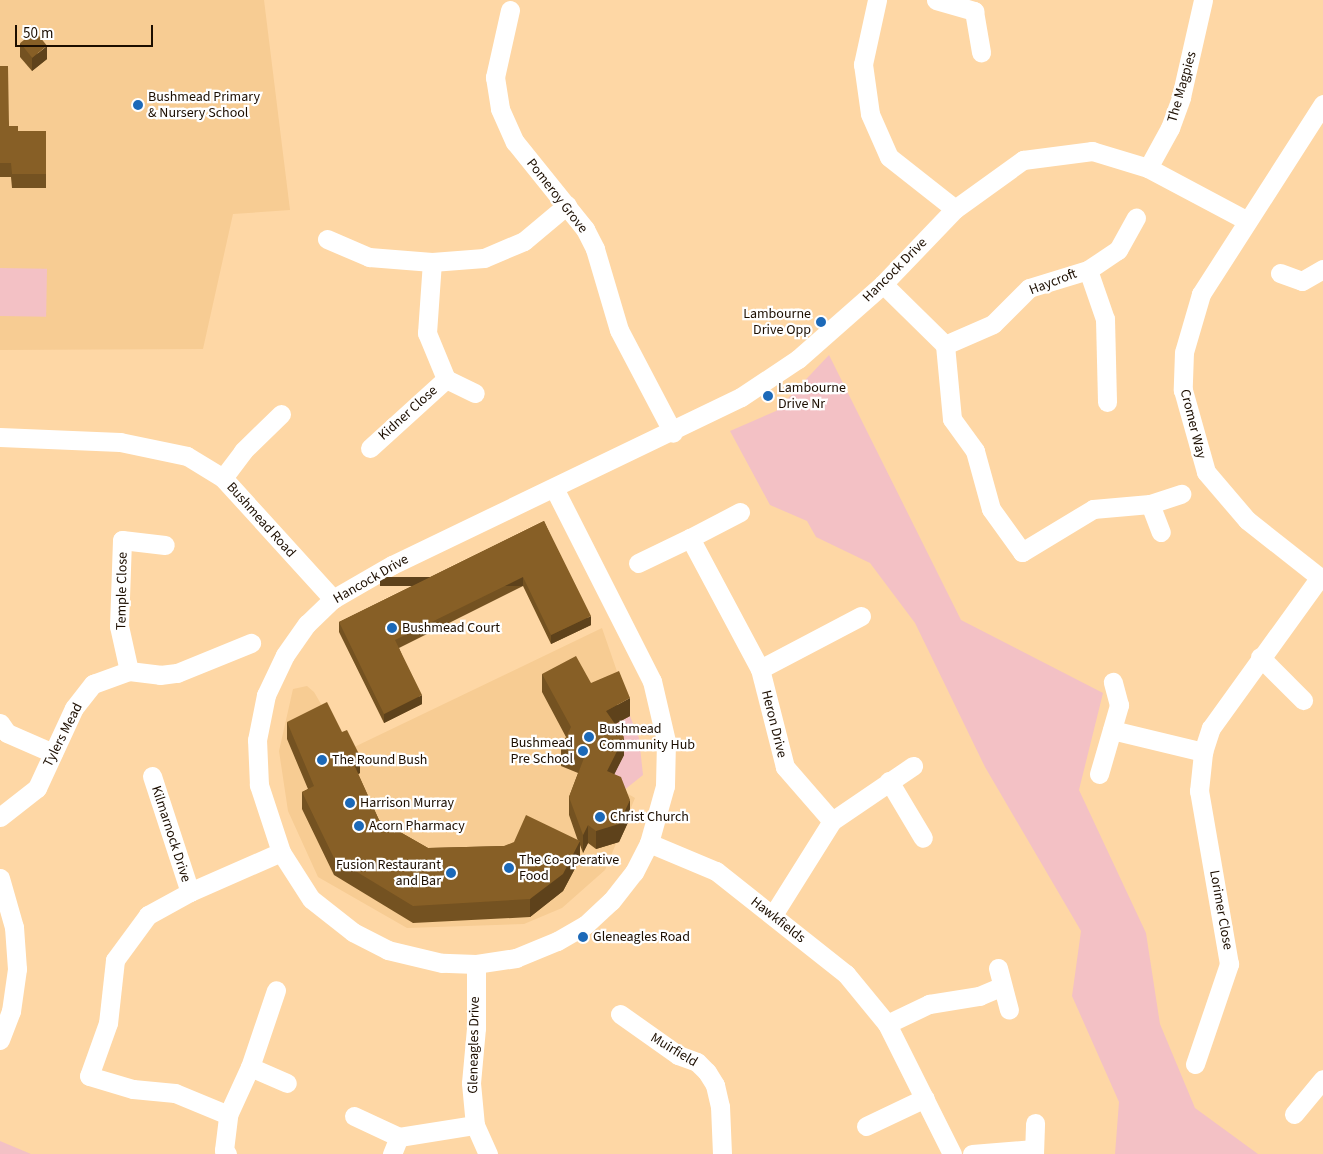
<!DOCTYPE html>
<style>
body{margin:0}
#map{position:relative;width:1323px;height:1154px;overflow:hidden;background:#fed7a5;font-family:"Source Sans 3",sans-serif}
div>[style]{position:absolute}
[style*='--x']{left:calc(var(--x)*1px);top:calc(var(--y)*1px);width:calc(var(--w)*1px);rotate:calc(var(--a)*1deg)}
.built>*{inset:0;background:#f7cc93}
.green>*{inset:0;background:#f3c1c5;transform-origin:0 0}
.street>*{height:19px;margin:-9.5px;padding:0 9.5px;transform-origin:9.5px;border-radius:9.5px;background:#fff}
.wall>*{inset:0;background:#745221}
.shaded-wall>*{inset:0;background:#5e421b;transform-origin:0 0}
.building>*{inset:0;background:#875f26;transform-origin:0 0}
.dots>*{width:14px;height:14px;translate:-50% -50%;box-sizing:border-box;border:2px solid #fff;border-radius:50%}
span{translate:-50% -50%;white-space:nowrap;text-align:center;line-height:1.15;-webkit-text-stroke:4.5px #fff;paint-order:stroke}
.street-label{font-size:14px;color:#1c0e00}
.poi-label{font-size:14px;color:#1c0e00}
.left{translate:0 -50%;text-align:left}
.right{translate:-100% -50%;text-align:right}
.scale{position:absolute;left:15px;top:25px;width:138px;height:22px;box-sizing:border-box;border:2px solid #1c0e00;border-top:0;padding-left:6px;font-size:15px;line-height:18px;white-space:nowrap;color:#1c0e00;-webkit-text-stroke:4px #fff;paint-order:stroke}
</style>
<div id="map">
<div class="built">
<div style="clip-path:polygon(0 0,264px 0,290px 210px,233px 214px,203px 349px,0 350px)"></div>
<div style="clip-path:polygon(602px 628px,629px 706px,606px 729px,623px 791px,635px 798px,605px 870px,562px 908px,524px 924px,407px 928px,318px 877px,288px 811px,279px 751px,293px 689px,307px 686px,314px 692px,348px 750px)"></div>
</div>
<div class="green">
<div style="left:0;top:268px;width:47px;height:48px;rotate:1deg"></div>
<div style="clip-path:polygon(829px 355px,961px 620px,1103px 693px,1079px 790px,1146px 933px,1160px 1024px,1195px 1108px,1258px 1154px,1115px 1154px,1119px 1102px,1072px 996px,1081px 931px,985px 767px,915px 623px,870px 563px,816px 537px,807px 521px,770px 505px,730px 431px,776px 411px)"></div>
<div style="clip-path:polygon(630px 716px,639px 738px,643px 775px,623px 791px,608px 787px,606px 729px)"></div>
<div style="clip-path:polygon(0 1141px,31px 1154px,0 1154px)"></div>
</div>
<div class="street">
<div style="--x:877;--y:0;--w:66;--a:102.3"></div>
<div style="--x:863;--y:64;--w:50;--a:82"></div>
<div style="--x:870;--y:114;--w:47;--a:66.2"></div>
<div style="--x:889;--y:157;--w:84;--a:38.2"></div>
<div style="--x:936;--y:0;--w:40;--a:16"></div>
<div style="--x:974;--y:11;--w:42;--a:80.3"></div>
<div style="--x:510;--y:10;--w:69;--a:102.6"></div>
<div style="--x:495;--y:77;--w:32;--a:81"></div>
<div style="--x:500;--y:109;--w:36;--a:66"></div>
<div style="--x:515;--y:142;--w:112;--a:51.2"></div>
<div style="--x:585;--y:229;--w:22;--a:63"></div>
<div style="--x:595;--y:249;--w:84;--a:73.5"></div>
<div style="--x:619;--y:330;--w:116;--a:62.3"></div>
<div style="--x:1323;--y:104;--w:226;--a:122.7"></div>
<div style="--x:1201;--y:294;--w:60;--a:106.3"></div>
<div style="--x:1184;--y:352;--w:38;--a:92"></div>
<div style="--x:1183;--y:390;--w:85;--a:74.3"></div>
<div style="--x:1206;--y:472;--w:63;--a:49.5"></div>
<div style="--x:1247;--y:520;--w:97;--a:38.3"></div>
<div style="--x:1148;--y:168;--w:46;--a:-61.2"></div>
<div style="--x:1170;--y:128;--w:33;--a:-70"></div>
<div style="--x:1181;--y:97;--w:99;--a:-77.2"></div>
<div style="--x:327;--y:239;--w:46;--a:23.2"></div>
<div style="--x:369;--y:257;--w:63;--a:4.5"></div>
<div style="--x:432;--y:262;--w:52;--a:-4.4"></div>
<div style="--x:484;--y:258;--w:43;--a:-23"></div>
<div style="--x:524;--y:241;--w:56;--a:-39.9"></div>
<div style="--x:1088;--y:270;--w:36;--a:-34"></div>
<div style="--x:1118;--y:250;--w:37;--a:-61"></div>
<div style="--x:1280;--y:273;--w:23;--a:20"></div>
<div style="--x:1302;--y:281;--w:24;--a:-30"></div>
<div style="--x:883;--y:284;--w:87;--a:44.5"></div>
<div style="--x:945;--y:345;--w:74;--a:84.6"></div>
<div style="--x:952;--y:419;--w:39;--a:54"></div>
<div style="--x:975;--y:451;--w:60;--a:74.6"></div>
<div style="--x:991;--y:509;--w:53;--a:54.2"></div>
<div style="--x:1022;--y:552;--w:83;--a:-31.2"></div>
<div style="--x:1093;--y:509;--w:57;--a:-5"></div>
<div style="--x:1150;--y:504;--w:33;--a:-18"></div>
<div style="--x:945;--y:345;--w:52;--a:-23.6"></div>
<div style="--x:993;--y:324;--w:51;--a:-45"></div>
<div style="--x:1029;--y:288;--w:62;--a:-17"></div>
<div style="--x:1088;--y:270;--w:52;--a:70.9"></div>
<div style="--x:1105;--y:319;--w:83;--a:88.6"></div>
<div style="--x:446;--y:379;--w:32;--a:26"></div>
<div style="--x:0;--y:437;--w:120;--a:2.4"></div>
<div style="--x:120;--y:442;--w:68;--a:11.8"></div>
<div style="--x:187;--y:456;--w:42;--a:31.4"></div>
<div style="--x:223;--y:478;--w:164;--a:47.7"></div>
<div style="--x:370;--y:448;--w:103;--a:-42.2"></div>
<div style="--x:446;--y:379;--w:50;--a:-112.4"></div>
<div style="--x:427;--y:333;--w:71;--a:-86"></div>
<div style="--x:223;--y:478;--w:34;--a:-53"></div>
<div style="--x:243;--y:451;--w:53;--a:-44.2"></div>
<div style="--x:554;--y:488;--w:216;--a:63.1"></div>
<div style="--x:652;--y:681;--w:62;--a:76.9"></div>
<div style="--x:666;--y:741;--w:45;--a:91.3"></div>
<div style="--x:665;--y:786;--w:59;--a:105.7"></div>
<div style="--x:649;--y:843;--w:33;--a:117"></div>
<div style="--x:634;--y:872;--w:37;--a:128"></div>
<div style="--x:611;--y:901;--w:35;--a:137"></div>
<div style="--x:585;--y:925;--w:32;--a:150"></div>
<div style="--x:557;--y:941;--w:44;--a:157.5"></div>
<div style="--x:516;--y:958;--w:40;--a:171.5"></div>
<div style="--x:476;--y:964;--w:34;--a:-178"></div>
<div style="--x:442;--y:963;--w:56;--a:-166.5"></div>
<div style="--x:388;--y:950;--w:39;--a:-153"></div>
<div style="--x:353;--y:932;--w:53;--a:-141.8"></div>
<div style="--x:311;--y:899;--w:56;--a:-122.6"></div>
<div style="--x:281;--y:852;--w:71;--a:-108.2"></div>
<div style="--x:259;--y:785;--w:45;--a:-92.5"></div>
<div style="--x:257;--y:740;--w:46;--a:-78.7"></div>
<div style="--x:266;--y:695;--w:44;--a:-64.6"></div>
<div style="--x:285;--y:655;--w:38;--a:-55"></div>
<div style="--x:307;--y:624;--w:36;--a:-44"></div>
<div style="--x:333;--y:599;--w:68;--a:-30"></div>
<div style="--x:392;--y:565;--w:387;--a:-25.7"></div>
<div style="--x:741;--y:397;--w:69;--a:-33.7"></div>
<div style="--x:798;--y:359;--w:113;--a:-41.4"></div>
<div style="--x:883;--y:284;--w:104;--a:-46.2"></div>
<div style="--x:955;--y:209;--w:84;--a:-35.8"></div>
<div style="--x:1023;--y:160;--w:70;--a:-7.4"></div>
<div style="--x:1092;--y:151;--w:59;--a:16.9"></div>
<div style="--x:1148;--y:168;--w:111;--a:28"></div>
<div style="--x:1150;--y:504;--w:30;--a:69"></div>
<div style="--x:740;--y:512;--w:56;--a:152.5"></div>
<div style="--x:690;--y:538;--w:149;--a:61.9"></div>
<div style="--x:638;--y:563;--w:58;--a:-25.7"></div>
<div style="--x:1260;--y:657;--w:61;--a:45"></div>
<div style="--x:129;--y:671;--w:46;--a:-102.5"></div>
<div style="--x:119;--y:626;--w:86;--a:-88"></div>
<div style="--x:122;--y:540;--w:43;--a:6.6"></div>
<div style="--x:0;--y:723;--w:12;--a:55"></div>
<div style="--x:7;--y:733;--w:50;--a:23.5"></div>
<div style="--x:1112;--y:730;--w:94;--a:13.6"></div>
<div style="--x:1099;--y:774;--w:72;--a:-73.8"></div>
<div style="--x:1119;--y:705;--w:24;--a:-105"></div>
<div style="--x:152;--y:776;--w:122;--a:71.9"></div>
<div style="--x:889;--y:781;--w:66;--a:59.2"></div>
<div style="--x:0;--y:817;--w:47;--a:-38.1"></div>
<div style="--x:37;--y:788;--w:88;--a:-65.2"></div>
<div style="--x:74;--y:708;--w:31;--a:-52"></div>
<div style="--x:93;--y:684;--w:38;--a:-20"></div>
<div style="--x:129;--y:671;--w:31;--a:7"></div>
<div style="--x:160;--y:675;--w:17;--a:-7"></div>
<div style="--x:177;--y:673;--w:80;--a:-22.1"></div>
<div style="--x:832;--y:821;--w:72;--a:-131"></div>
<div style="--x:785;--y:767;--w:101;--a:-104.3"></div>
<div style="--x:760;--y:669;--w:114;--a:-27.7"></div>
<div style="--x:649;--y:843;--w:73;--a:22.7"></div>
<div style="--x:716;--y:871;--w:166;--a:38.4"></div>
<div style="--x:846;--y:974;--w:65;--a:50.6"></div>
<div style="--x:887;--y:1024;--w:145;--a:63.4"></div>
<div style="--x:281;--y:852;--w:99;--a:156.3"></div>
<div style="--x:190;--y:892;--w:48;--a:151.3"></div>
<div style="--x:148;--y:915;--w:56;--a:126.3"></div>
<div style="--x:115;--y:960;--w:63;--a:96.3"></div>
<div style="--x:108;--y:1023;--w:56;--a:109.7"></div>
<div style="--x:89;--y:1076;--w:46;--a:16.5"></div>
<div style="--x:133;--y:1089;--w:42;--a:5.4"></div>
<div style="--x:175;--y:1093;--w:57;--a:22.5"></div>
<div style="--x:228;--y:1115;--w:53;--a:-65.4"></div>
<div style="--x:250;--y:1067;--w:40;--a:23.4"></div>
<div style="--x:0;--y:878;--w:51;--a:74.1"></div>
<div style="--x:14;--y:927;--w:42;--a:85.9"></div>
<div style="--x:17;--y:969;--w:42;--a:98.1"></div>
<div style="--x:11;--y:1011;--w:31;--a:111"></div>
<div style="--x:773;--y:915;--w:111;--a:-57.9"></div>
<div style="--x:832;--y:821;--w:98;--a:-34.2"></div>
<div style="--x:476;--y:964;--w:64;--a:90"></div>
<div style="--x:476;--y:1028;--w:55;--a:95.2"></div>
<div style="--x:471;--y:1083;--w:42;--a:84.6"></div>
<div style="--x:475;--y:1125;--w:32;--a:66"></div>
<div style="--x:998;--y:968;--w:43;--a:75.3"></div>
<div style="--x:620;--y:1014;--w:71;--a:35.3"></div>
<div style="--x:678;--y:1055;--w:20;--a:20"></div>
<div style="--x:697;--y:1062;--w:14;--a:45"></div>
<div style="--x:707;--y:1072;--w:15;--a:58"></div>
<div style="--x:715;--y:1085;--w:22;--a:77"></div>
<div style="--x:720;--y:1106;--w:48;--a:87.6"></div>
<div style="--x:887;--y:1024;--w:47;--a:-25.5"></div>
<div style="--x:929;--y:1004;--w:51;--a:-9.1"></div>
<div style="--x:979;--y:996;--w:25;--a:-23"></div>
<div style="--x:1195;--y:1064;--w:106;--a:-71.2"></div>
<div style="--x:1229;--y:964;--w:176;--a:-99.8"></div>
<div style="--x:1199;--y:791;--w:39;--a:-84"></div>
<div style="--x:1203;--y:752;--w:25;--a:-72"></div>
<div style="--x:1211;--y:728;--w:185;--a:-54.2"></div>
<div style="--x:250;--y:1067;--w:81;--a:-71.3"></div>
<div style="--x:1294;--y:1114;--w:45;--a:-50.4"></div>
<div style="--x:354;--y:1116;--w:50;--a:25"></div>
<div style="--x:399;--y:1137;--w:77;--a:-9"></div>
<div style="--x:866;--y:1126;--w:65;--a:-25.4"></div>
<div style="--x:227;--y:1154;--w:5;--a:-127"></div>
<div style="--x:224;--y:1150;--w:35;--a:-83"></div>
<div style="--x:392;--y:1154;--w:18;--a:-68"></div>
<div style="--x:972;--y:1154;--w:62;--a:-4.6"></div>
<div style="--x:1034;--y:1154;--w:31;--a:-88"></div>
</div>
<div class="wall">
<div style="clip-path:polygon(20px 43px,47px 59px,32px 71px,20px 57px)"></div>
<div style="clip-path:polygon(0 66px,9px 126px,18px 131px,46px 131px,46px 188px,12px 188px,11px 177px,0 177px)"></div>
<div style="clip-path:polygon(544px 521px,591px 625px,551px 644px,523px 586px,399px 648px,422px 704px,384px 723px,339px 632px,339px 622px)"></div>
<div style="clip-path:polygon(542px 674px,591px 683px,630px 716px,615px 724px,624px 755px,614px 774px,630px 818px,619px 842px,596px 849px,588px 843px,583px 853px,580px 845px,580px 859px,563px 891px,530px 917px,413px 923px,334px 875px,302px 809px,302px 792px,308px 789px,287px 739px,287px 722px,360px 773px,358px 774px,379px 820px,428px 848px,504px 846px,578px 841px,569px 815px,569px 797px,578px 773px,561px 766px,561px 748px,566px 737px,542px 692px)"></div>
</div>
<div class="shaded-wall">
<div style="clip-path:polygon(47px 46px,47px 59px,32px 71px,32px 58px)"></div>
<div style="left:523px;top:577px;width:9px;height:143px;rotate:90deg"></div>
<div style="clip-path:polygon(591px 616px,591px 625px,551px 644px,551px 635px)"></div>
<div style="clip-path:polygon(422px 695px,422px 704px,384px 723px,384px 714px)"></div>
<div style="clip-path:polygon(630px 698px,630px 716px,606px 729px,606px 711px)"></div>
<div style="clip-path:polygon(624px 737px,624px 755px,607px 789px,607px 771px)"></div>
<div style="clip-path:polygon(360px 756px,360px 773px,352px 777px,352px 760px)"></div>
<div style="clip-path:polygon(630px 800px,630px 818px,619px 842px,596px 849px,596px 831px)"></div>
<div style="clip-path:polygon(588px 825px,588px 843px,583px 853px,583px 835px)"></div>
<div style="clip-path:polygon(580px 841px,580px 859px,563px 891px,530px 917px,530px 899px)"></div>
</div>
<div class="building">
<div style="left:35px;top:31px;width:19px;height:19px;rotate:51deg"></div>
<div style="clip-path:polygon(0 66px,8px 66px,9px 126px,18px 126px,18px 131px,46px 131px,46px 174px,12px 174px,11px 163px,0 163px)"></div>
<div style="clip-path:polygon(544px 521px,591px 616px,551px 635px,523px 577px,395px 640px,422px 695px,384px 714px,339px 622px)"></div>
<div style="clip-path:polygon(576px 656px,591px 683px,619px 671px,630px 698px,606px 711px,624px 737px,607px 771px,621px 777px,630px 800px,619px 824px,596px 831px,588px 825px,583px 835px,569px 797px,584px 758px,561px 748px,571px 727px,542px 674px)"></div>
<div style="clip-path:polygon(327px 702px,342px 732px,347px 730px,360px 756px,352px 760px,379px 820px,428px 848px,504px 846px,514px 842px,526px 815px,580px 841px,563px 874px,530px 899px,413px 906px,334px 858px,302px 792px,314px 786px,287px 722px)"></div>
</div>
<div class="dots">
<div style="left:138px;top:105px;background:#1c69b8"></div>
<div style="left:821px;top:322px;background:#1c69b8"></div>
<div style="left:768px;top:396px;background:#1c69b8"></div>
<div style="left:392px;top:628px;background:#1c69b8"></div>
<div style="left:589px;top:737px;background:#1c69b8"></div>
<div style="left:583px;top:751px;background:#1c69b8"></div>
<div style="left:322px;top:760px;background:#1c69b8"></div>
<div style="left:350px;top:803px;background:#1c69b8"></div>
<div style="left:600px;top:817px;background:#1c69b8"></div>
<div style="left:359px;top:826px;background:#1c69b8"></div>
<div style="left:509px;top:868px;background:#1c69b8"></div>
<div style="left:451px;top:873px;background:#1c69b8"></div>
<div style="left:583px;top:937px;background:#1c69b8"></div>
</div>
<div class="street-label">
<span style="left:1182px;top:87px;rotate:-74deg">The Magpies</span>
<span style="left:557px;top:196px;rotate:52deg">Pomeroy Grove</span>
<span style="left:895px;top:270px;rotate:-45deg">Hancock Drive</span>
<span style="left:1053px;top:282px;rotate:-21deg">Haycroft</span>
<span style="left:408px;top:413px;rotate:-42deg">Kidner Close</span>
<span style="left:1193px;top:424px;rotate:76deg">Cromer Way</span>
<span style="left:261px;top:520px;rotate:48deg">Bushmead Road</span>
<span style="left:371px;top:579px;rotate:-30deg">Hancock Drive</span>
<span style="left:122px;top:591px;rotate:-89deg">Temple Close</span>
<span style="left:774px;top:724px;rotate:76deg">Heron Drive</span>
<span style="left:63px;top:735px;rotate:-63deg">Tylers Mead</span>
<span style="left:171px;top:834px;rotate:72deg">Kilmarnock Drive</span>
<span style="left:1221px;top:910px;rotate:80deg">Lorimer Close</span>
<span style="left:778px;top:920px;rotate:38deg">Hawkfields</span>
<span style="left:474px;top:1045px;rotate:-89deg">Gleneagles Drive</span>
<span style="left:674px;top:1050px;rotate:31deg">Muirfield</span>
</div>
<div class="poi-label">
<span class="left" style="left:148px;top:105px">Bushmead Primary<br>&amp; Nursery School</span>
<span class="right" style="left:811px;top:322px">Lambourne<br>Drive Opp</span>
<span class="left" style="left:778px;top:396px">Lambourne<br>Drive Nr</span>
<span class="left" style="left:402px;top:628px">Bushmead Court</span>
<span class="left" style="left:599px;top:737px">Bushmead<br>Community Hub</span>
<span class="right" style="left:573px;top:751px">Bushmead<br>Pre School</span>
<span class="left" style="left:332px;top:760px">The Round Bush</span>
<span class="left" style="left:360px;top:803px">Harrison Murray</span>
<span class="left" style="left:610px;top:817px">Christ Church</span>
<span class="left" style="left:369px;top:826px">Acorn Pharmacy</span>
<span class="left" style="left:519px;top:868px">The Co-operative<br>Food</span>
<span class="right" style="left:441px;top:873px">Fusion Restaurant<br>and Bar</span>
<span class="left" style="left:593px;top:937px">Gleneagles Road</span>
</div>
<div class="scale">50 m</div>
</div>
